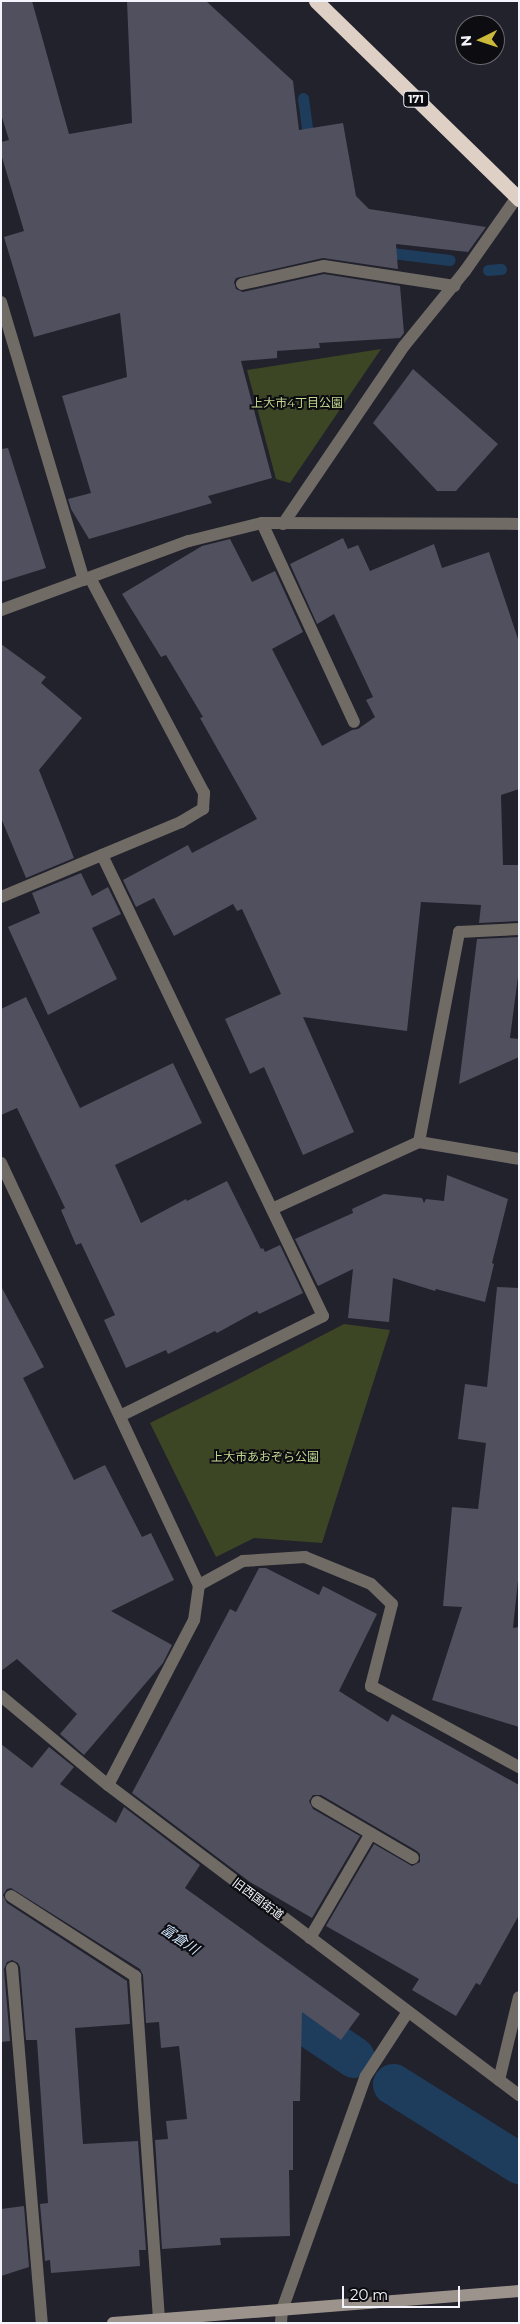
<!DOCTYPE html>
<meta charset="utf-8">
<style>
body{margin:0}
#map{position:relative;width:520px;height:2324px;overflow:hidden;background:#22222d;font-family:Montserrat,"Noto Sans JP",sans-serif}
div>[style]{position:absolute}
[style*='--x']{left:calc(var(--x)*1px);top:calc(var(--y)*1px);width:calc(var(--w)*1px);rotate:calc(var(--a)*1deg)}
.green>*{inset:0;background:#3c4624}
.stream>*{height:11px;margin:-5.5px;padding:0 5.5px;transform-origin:5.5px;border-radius:5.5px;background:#1e3d5d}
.canal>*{height:41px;margin:-20.5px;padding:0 20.5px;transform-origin:20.5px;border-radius:20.5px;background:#1e3d5d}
.building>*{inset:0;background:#50505e}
.lane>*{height:12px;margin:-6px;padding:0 6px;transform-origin:6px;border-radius:6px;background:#716b66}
.street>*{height:12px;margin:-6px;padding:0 6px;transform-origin:6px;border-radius:6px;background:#716b66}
.secondary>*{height:12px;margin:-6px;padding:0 6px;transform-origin:6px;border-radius:6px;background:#9d938d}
.highway>*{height:15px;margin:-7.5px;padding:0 7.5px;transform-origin:7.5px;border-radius:7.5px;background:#dfd0c5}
span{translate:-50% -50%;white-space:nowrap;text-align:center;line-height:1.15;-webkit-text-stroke:4px #0c0c11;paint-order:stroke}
.shield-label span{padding:1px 4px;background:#0c0c11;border:1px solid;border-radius:4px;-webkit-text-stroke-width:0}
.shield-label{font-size:11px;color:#f4f4fc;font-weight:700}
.park-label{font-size:12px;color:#c2d890}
.street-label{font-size:12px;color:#f4f4fc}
.water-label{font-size:14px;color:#cee4fb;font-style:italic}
.frame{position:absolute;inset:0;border:2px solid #f4f4fc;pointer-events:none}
.north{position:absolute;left:455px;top:15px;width:50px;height:50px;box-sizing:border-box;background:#0c0c11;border:1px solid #69696f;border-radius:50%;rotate:266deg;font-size:14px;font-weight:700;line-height:20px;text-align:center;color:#f4f4fc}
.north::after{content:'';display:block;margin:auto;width:18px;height:22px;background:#cbba39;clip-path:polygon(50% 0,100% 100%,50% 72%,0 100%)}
.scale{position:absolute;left:342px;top:2286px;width:118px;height:22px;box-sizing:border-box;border:2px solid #f4f4fc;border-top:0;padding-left:6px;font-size:15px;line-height:18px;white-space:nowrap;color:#f4f4fc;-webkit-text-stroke:4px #0c0c11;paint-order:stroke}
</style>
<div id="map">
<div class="green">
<div style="clip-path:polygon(381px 349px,290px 483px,276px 479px,247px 370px)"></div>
<div style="clip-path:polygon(344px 1324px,390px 1330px,322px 1543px,254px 1538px,216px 1557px,150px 1423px,231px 1383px)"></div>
</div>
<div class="stream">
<div style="--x:303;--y:98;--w:45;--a:82.4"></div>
<div style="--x:383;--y:252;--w:67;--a:6.8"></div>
<div style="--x:488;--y:270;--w:13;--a:-4"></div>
</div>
<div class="canal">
<div style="--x:256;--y:1991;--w:118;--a:34"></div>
<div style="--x:393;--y:2084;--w:149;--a:32.1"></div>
</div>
<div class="building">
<div style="clip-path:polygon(1px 1px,32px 1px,69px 134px,132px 123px,127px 1px,206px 1px,293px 81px,299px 130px,343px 123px,356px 196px,369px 209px,486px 227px,468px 252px,396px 244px,398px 269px,323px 258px,236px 278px,234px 282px,236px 289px,243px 292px,324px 274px,400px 286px,404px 333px,400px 338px,319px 343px,320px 348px,277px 351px,277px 358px,241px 361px,272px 478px,208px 496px,212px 503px,89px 539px,71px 509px,68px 499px,91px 493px,62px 396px,127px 377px,120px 313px,34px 337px,4px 237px,24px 231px,1px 154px,1px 142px,9px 140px,1px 114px)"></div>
<div style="clip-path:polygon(413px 369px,498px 444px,456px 491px,437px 491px,373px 423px)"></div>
<div style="clip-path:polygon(8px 448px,46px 568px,1px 582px,1px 449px)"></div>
<div style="clip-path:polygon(343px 538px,348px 549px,358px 545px,370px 571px,434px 544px,442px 568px,489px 552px,519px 642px,519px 789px,501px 795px,503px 865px,519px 865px,519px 921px,479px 923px,481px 905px,421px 902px,407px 1031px,303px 1017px,354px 1132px,303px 1155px,264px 1067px,250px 1074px,225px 1019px,281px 994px,242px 909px,237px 911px,233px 904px,174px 936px,154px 898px,136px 907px,123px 880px,188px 845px,192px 853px,257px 819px,200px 718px,203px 717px,166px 655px,161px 657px,122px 594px,202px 546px,230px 539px,252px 582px,275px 571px,303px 632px,272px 649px,322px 746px,352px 730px,358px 729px,375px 717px,366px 700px,373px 697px,334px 614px,317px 624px,290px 564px)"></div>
<div style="clip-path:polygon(1px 644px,46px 677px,41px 683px,82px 718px,39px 770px,74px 858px,26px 878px,1px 818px)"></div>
<div style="clip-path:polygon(81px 873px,92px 896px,108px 887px,121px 914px,92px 928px,117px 979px,48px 1015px,8px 927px,40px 913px,32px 893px)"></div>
<div style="clip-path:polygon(519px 937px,519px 969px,510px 1038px,519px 1039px,519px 1057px,459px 1084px,477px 939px)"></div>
<div style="clip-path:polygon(26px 997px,80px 1108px,173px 1063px,202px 1123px,115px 1165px,141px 1223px,186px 1199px,187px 1201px,227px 1181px,261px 1249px,263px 1248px,265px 1252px,280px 1245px,303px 1293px,259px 1314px,257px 1311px,217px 1333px,215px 1331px,168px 1354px,166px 1350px,126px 1368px,104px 1320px,115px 1315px,81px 1243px,76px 1245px,61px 1210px,65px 1208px,17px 1108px,1px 1115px,1px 1009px)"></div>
<div style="clip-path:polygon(447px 1175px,508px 1199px,492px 1263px,494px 1264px,485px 1302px,436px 1289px,435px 1291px,393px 1278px,389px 1322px,348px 1318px,353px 1269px,318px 1286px,295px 1239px,353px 1213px,352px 1209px,384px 1194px,422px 1198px,424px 1203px,426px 1199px,444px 1201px)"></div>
<div style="clip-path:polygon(1px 1286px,44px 1367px,23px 1378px,74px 1480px,105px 1465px,142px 1537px,151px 1533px,174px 1580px,111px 1611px,172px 1645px,163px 1663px,84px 1755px,60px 1734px,77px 1714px,17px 1659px,1px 1671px)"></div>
<div style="clip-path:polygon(497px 1287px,519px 1288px,519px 1571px,513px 1628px,519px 1627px,519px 1727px,432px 1700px,462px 1607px,443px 1606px,452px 1507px,478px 1509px,486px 1443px,458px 1439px,465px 1384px,487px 1387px)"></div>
<div style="clip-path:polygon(259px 1568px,266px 1568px,319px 1595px,323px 1586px,377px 1614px,339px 1691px,388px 1722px,392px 1714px,519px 1785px,519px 1915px,480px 1985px,476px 1983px,456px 2016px,412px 1990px,419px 1979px,326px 1926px,374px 1844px,412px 1866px,420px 1862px,420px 1854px,417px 1851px,321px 1795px,313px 1795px,309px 1801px,313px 1809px,360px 1836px,312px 1918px,250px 1882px,132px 1793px,230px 1609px,236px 1612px)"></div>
<div style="clip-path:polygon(1px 1744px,32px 1768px,49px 1747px,74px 1767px,60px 1784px,116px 1823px,124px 1807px,200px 1865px,185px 1888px,360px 2014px,341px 2040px,302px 2012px,300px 2101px,293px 2101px,293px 2170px,289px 2170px,290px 2236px,220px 2238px,221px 2245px,162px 2249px,155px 2140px,168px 2139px,166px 2121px,187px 2119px,179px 2046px,161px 2048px,159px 2022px,146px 2023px,143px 1975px,140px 1969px,11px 1888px,7px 1889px,3px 1895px,7px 1903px,127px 1981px,130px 2024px,75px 2028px,83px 2144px,138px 2141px,146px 2250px,139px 2250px,140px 2266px,51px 2273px,50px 2260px,45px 2261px,40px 2204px,48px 2203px,37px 2040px,26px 2040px,20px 1967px,18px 1963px,12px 1960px,7px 1962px,4px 1969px,10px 2041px,1px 2042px)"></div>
<div style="clip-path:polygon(24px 2206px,29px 2267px,1px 2276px,1px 2209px)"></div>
</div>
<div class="lane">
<div style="--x:242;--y:284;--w:84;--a:-12.4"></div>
<div style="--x:324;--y:266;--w:132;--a:8.7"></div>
<div style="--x:262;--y:523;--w:219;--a:65.2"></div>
<div style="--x:317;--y:1802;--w:111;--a:30.3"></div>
<div style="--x:11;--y:1896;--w:148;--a:32.8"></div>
<div style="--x:135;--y:1976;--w:344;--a:86"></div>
<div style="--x:310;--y:1938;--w:121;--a:-59.8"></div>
<div style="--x:12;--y:1968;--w:356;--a:85.2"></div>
</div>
<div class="street">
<div style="--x:1;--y:302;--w:290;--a:73.4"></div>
<div style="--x:283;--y:524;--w:215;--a:-55.8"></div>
<div style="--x:404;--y:346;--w:97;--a:-50.9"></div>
<div style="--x:465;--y:271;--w:90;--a:-54.9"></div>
<div style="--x:1;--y:610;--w:200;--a:-20.2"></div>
<div style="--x:189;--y:541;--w:75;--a:-13.9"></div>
<div style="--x:262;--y:523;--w:257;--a:0.2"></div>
<div style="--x:102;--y:855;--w:511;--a:64.39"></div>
<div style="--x:323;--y:1316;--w:226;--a:153.8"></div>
<div style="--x:1;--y:897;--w:195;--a:-22.6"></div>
<div style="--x:181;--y:822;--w:26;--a:-31"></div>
<div style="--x:203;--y:809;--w:16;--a:-86"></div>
<div style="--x:204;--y:793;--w:243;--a:-117.9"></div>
<div style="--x:419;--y:1142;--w:214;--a:-79.2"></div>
<div style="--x:459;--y:932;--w:60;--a:-2.9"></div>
<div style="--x:1;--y:1163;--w:466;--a:64.9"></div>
<div style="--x:199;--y:1585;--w:35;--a:98"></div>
<div style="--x:194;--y:1620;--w:186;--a:117.5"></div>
<div style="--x:272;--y:1209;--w:162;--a:-24.5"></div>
<div style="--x:419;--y:1142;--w:101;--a:9.6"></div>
<div style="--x:199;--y:1585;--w:50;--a:-28.6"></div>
<div style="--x:243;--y:1561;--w:62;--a:-3.7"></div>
<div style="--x:305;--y:1557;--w:71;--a:22.2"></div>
<div style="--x:371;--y:1584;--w:29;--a:44"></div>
<div style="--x:392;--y:1604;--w:85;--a:104.4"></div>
<div style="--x:371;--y:1686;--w:169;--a:28.7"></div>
<div style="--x:1;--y:1696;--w:139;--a:39.8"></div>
<div style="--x:108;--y:1785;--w:515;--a:37.03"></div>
<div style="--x:499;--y:2080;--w:85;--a:-76.5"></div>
<div style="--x:281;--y:2323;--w:13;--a:-86"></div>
<div style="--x:282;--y:2310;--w:249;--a:-70.3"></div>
<div style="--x:366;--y:2076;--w:75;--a:-56.9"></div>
</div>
<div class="secondary">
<div style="--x:113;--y:2323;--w:407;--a:-4.5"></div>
</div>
<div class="highway">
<div style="--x:316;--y:1;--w:284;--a:44.3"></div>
</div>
<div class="shield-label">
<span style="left:416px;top:99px">171</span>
</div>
<div class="park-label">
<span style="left:297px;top:403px">上大市4丁目公園</span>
<span style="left:265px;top:1457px">上大市あおぞら公園</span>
</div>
<div class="street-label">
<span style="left:258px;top:1899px;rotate:37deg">旧西国街道</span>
</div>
<div class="water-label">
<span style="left:180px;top:1939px;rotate:34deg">富倉川</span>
</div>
<div class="frame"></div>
<div class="north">N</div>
<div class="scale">20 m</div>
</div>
